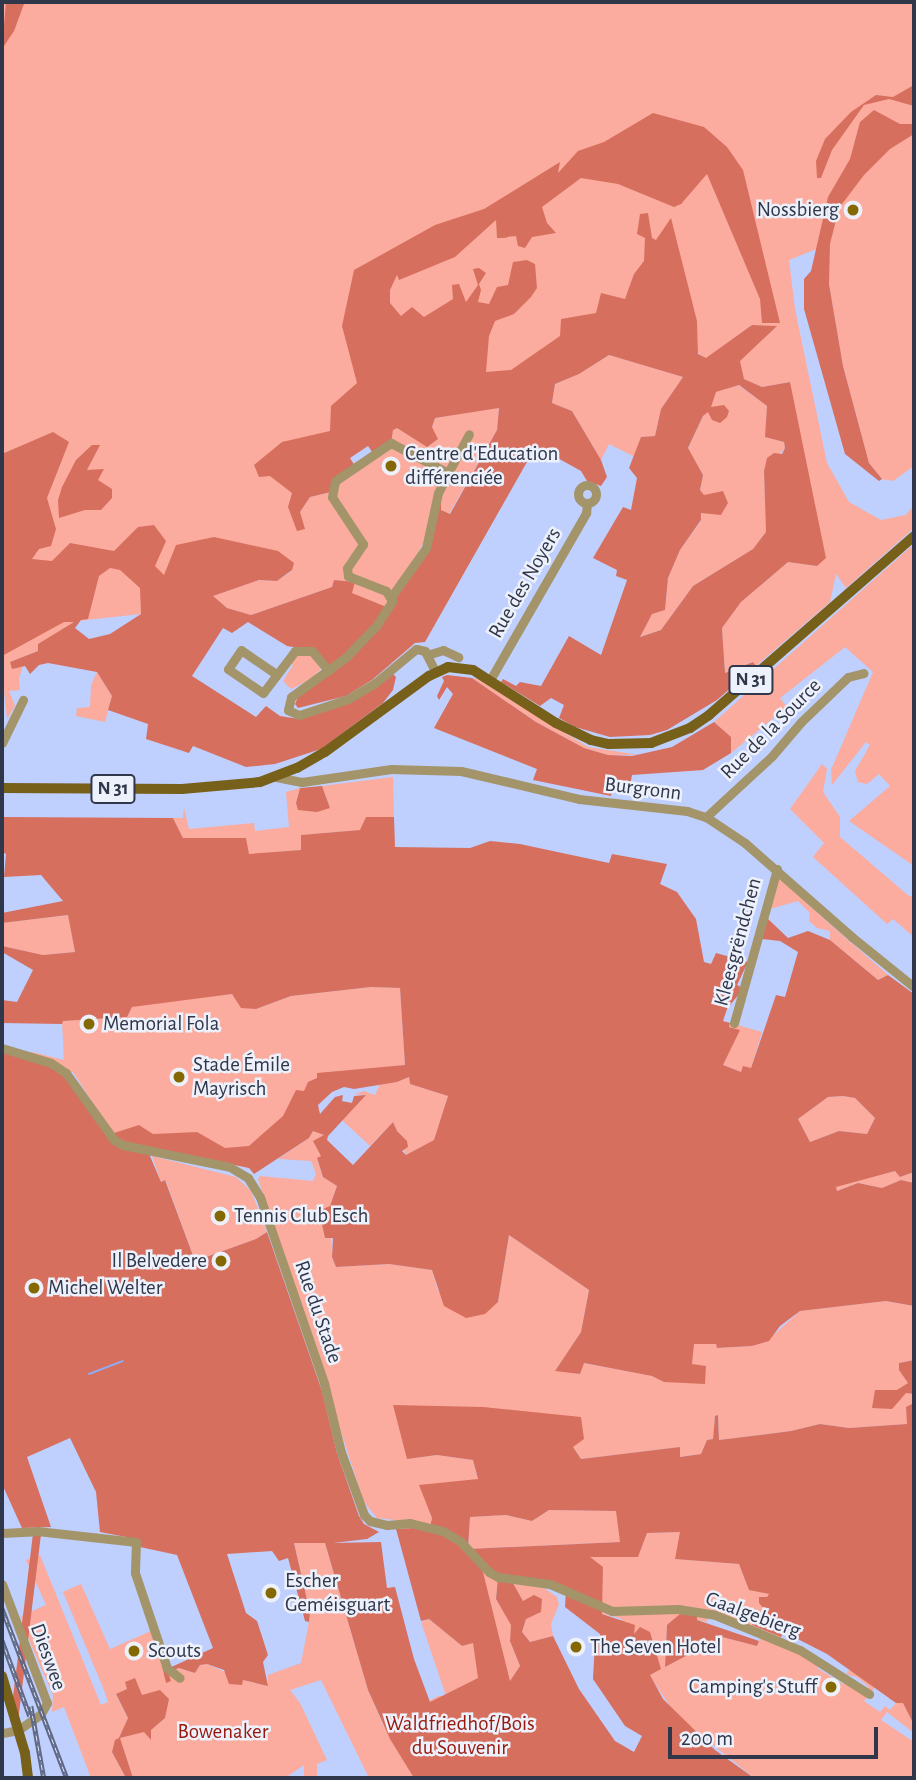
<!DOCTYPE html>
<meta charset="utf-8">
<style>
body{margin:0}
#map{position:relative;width:916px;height:1780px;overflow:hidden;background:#bfcffe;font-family:"Alegreya Sans",sans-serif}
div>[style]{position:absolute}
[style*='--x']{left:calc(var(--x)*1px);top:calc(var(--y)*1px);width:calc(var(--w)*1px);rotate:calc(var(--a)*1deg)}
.green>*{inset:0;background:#fbac9e}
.forest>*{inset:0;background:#d76f5f;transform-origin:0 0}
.stream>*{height:2px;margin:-1px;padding:0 1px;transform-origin:1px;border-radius:1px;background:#93aaf2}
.minor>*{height:9px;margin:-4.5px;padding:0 4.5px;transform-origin:4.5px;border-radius:4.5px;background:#a3946a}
.minor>.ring{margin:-4.5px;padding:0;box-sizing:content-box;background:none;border:9px solid #a3946a;border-radius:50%}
.major>*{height:10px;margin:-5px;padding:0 5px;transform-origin:5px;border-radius:5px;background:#77601a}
.rail>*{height:4.5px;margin-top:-2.25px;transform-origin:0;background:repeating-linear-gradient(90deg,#edf1fb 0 5px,#5f6884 0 10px);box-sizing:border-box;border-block:2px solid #5f6884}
.dots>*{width:19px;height:19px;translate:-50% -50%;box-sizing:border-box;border:4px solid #edf1fb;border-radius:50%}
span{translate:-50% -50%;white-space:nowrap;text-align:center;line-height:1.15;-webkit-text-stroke:5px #edf1fb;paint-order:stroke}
.shield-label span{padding:2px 5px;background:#edf1fb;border:2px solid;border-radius:5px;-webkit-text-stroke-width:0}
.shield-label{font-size:19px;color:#31374a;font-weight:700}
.poi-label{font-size:21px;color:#31374a}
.right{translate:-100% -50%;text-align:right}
.left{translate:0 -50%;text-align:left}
.street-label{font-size:21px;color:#31374a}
.park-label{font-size:21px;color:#98180c}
.frame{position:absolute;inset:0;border:4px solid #31374a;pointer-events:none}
.scale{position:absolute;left:668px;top:1727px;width:210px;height:32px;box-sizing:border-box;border:4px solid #31374a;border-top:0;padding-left:9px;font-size:21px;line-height:24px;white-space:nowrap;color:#31374a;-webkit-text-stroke:5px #edf1fb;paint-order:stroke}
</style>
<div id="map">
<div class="green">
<div style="clip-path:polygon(evenodd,2px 2px,914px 2px,914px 466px,893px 481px,882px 479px,869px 463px,843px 366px,829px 284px,829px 244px,789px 260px,795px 309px,827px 463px,849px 502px,881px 520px,906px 515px,914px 505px,914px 528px,846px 588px,836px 574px,830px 602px,756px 666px,752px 662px,725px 673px,722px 628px,741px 602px,788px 562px,817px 566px,789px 382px,762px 387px,744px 379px,739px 361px,776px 327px,752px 325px,706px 359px,698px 353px,697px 321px,690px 297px,399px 430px,432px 427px,435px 418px,499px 407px,497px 430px,449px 514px,441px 510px,388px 608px,351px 593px,354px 582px,334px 580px,332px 587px,251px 615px,227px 608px,212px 596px,259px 580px,277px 581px,292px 571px,141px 614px,77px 621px,38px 651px,10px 662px,23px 665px,19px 679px,20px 690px,9px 691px,15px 706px,7px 719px,2px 672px,2px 2px,368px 445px,384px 445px,331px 488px,331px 492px,310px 497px,300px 512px,290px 499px,368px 445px)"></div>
<div style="clip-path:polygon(609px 355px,683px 377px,661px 409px,655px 436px,641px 437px,635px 457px,609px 444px,601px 460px,572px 411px,552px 403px,555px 384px,579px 374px)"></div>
<div style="clip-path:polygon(738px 385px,767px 406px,766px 437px,784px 442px,785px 448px,764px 471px,766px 532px,753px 549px,693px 586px,661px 630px,639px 637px,652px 613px,665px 610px,668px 578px,680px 550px,701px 521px,704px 495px,700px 490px,703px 475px,688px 449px,703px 416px,711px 407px,711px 399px,716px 392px)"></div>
<div style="clip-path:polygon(914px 544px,914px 866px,849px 821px,890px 786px,879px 774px,867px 784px,858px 782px,855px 771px,870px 745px,866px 742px,832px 785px,831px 770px,873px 672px,845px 647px,780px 698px,787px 707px,731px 753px,731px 737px,714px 722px)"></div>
<div style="clip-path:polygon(297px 654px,311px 654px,321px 669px,310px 680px,291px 689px,283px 681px,293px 665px,288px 662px)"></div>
<div style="clip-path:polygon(97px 672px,112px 696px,105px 722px,76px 716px,77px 708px,90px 707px,91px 685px)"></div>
<div style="clip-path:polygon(472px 678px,479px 679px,588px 747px,639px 755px,608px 755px,584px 748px,536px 722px)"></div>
<div style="clip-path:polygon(822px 764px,827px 769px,823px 792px,840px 817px,840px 837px,909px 896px,914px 897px,914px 937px,893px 919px,887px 924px,813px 857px,824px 843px,790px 809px)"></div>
<div style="clip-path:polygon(393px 777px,394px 817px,366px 817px,361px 830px,302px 835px,302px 850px,248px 855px,246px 838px,183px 838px,173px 818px,183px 818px,184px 808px,189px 829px,254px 823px,255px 831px,289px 827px,286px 792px,300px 788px,296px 803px,330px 808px,322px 786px)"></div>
<div style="clip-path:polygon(779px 878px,831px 925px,888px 975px,878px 980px,830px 940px,830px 931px,817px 928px,809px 921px,810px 913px,798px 901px,770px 909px)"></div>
<div style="clip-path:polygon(69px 915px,75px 952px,43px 955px,2px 946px,2px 923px)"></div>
<div style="clip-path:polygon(371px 987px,400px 988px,405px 1065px,317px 1079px,309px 1104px,249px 1168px,115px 1137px,73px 1072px,66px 1073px,25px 1054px,32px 1052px,64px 1060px,62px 1021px,127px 1017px,132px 1007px,166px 1000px,232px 994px,256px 1009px,291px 996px)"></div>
<div style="clip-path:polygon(730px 1023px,762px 1032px,751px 1068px,741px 1072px,723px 1065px,727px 1051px,739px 1030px,729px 1027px)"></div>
<div style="clip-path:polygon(409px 1077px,410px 1084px,448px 1096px,435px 1140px,406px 1155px,393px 1122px,370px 1146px,342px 1120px,365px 1095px,354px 1094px,364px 1091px,375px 1095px,380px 1084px,397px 1082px)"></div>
<div style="clip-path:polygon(843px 1096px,855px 1098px,875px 1118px,867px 1134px,839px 1131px,810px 1142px,798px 1119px,828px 1097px)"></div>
<div style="clip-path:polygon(313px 1131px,325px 1135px,321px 1156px,317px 1159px,323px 1177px,337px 1186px,330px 1206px,332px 1257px,336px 1267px,389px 1264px,432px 1270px,438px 1291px,498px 1302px,509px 1235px,589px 1290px,581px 1332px,556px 1370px,580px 1374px,583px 1363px,653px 1376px,664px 1382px,692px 1364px,693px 1344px,716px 1344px,717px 1348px,752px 1346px,769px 1339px,800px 1311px,886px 1301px,914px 1306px,914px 1360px,899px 1363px,899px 1369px,908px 1383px,897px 1391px,914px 1394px,914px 1403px,906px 1408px,908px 1424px,849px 1428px,820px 1424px,791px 1431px,719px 1440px,718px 1416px,715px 1416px,713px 1439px,707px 1440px,701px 1454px,679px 1457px,680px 1447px,581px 1459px,573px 1447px,580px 1417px,407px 1459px,437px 1455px,473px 1460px,478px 1480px,432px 1518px,431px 1524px,377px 1518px,364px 1502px,258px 1179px,260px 1176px,313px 1181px,316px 1174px,311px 1161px,278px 1159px,309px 1138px)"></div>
<div style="clip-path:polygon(152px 1156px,236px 1177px,251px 1191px,267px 1232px,256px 1239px,195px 1261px,166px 1181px,161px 1182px)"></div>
<div style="clip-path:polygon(896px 1171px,900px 1177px,914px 1172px,914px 1183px,901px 1180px,882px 1188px,858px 1183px,836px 1191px,836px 1187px,850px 1181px)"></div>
<div style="clip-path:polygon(549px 1510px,617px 1511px,620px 1542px,468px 1549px,470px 1517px,506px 1515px,532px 1521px)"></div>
<div style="clip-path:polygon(evenodd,681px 1532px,676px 1559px,739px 1564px,749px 1589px,770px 1594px,767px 1597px,759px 1597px,759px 1603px,771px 1618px,752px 1625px,781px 1637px,780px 1640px,823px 1663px,817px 1668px,843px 1684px,849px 1679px,866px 1691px,869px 1687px,857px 1677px,846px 1674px,850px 1669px,875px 1687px,864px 1701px,880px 1712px,885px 1706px,890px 1710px,896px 1703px,903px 1702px,914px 1725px,914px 1733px,887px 1712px,881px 1720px,914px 1742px,914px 1778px,754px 1778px,676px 1715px,649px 1675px,633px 1635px,620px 1618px,602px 1614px,589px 1557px,638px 1556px,647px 1533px,681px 1532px,709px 1614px,762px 1634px,757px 1646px,722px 1637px,665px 1667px,667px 1625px,697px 1620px,707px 1622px,709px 1614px)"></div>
<div style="clip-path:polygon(evenodd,294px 1543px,325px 1543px,368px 1690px,384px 1727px,438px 1696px,446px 1696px,421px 1622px,429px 1619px,462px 1646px,473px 1642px,479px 1678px,534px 1778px,369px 1778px,321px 1680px,290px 1690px,300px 1703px,327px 1760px,317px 1764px,317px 1778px,304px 1778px,304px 1765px,285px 1778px,133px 1778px,120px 1739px,112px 1752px,126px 1778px,91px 1778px,64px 1707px,52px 1712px,53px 1695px,26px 1633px,21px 1616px,46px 1605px,26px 1560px,40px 1555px,101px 1705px,108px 1702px,104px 1690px,63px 1592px,81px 1584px,110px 1649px,151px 1631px,167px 1672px,179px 1668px,195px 1673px,200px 1665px,207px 1664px,243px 1680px,268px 1686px,268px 1675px,301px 1663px,309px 1622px,310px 1613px,294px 1543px,127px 1689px,142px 1696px,165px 1718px,151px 1729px,120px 1738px,128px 1718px,116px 1695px,127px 1689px)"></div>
<div style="clip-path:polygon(481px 1566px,498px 1577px,496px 1599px,512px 1625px,510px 1641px,520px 1666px,510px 1682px)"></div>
<div style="clip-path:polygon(512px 1584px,541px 1586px,557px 1597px,559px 1604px,551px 1624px,553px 1636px,530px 1642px,522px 1632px,526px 1619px,523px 1601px)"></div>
</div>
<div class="forest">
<div style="clip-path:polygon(6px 2px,24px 4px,14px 31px,2px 49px)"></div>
<div style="clip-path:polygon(914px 85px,914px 106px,889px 99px,864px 105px,832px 150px,821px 178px,817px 178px,816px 161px,825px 139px,851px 112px,876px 95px,893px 97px)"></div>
<div style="clip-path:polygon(874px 110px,900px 124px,914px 124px,914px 134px,890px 149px,864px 175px,839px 208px,830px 244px,829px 284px,843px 366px,869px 463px,882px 479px,879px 481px,845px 454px,804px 309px,804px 279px,811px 271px,828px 197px,850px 159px,860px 122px)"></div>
<div style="clip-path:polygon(evenodd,653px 113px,704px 127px,727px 147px,743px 170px,780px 323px,762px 323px,760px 299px,707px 174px,681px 204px,674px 207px,618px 184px,581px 178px,542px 207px,547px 223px,556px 233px,532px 237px,525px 248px,518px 246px,516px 236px,497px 238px,496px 220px,455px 257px,399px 280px,397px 275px,390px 290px,390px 303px,401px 316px,412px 307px,424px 317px,453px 299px,452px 285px,459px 284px,466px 302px,478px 285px,473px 269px,479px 268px,486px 273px,479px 284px,481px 290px,478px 302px,489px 304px,497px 287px,508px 285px,513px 262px,527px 260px,535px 264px,537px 288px,531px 297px,514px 314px,495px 321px,489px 336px,486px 372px,511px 370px,560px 336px,561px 319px,596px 313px,601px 293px,625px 299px,634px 274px,644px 261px,645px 238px,637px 234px,640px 214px,648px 213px,652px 238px,656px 240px,671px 218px,697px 321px,698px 354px,706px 358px,752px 325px,777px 326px,740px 361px,744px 379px,762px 387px,790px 382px,826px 558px,817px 566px,788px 562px,741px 602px,722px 628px,725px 673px,753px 662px,756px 666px,717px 700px,667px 730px,650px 735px,610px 737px,575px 727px,559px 718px,564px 705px,551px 698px,540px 706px,501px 682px,503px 679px,516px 686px,520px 682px,541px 686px,569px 636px,601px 655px,627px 580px,616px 576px,617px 570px,593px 558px,623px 507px,631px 510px,637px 478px,629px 468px,641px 437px,655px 436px,661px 409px,683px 377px,609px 355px,579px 374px,555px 384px,552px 403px,572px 411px,601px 460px,607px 477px,601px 486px,587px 481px,581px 471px,536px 446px,425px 642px,415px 643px,372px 680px,346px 696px,298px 708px,295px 704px,298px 697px,329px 671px,304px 649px,287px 646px,248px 622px,232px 633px,223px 628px,192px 676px,256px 717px,266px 706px,280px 716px,299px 719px,393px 674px,396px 677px,393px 690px,383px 703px,321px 749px,275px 764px,246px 767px,193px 746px,189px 753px,146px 739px,148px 724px,108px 710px,112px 696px,97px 672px,48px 663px,39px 665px,30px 674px,25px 666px,12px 669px,10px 662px,38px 651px,38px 644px,74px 622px,64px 622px,2px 656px,2px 454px,53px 432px,69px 442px,47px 498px,56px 529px,51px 546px,39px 549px,32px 559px,52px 561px,70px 543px,114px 551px,138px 527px,154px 525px,166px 541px,155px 566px,164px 575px,176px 545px,214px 537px,278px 551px,294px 563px,292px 570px,277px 581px,259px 580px,213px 596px,227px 608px,251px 615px,332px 587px,334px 580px,355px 582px,352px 593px,389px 608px,417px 565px,441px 501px,441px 510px,450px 514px,497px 430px,499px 408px,435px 418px,432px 427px,438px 439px,427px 447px,397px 428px,393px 430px,391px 443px,373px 453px,368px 446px,350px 458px,355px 466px,337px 478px,331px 492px,310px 497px,300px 512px,305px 529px,297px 531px,288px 507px,292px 493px,270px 476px,259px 477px,254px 465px,282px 442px,330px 431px,331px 406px,357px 383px,342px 326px,354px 270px,435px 225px,484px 209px,560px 162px,558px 173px,578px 151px,604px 142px,653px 113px,739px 385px,767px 406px,765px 437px,784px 442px,785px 448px,782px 454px,774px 453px,767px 458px,764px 471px,766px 532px,753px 549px,693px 586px,661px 630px,640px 637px,652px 614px,665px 610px,668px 578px,680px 550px,701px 520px,701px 513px,721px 515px,728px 503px,723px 491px,704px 495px,700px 490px,703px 475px,688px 448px,703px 416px,708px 412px,712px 420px,720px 423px,727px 417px,729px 411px,724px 405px,711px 407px,716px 392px,739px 385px,653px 113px,110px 568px,120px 570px,140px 588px,141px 614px,110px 634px,89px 639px,75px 628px,81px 620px,88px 619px,99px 576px,110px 568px)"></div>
<div style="clip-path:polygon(92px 445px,100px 445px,87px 470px,104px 469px,98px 480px,112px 489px,112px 498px,101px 510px,85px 510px,59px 518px,58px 500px,62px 487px,76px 460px)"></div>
<div style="clip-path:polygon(447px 675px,472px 678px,536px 722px,584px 748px,608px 755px,632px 756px,672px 747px,714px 722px,731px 737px,731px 753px,703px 770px,632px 775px,629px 792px,612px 791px,611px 796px,533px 780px,537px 769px,434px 728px,453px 694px,447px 687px,439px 700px,437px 696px,444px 681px,442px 677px)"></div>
<div style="clip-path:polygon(322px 786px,330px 808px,317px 812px,298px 810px,296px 803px,300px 788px)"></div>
<div style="clip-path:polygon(evenodd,2px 817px,173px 818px,183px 838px,246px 838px,249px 854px,301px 850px,301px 835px,360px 830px,366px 817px,394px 817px,395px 847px,470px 848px,490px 841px,520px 844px,609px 863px,612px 854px,667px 864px,660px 884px,677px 892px,696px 919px,704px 962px,711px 964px,716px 953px,748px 962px,737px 985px,741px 987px,739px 994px,727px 1009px,723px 1021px,730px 1023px,729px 1027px,740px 1030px,723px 1065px,741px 1072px,743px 1066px,751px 1068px,776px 995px,785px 997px,798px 952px,780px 941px,762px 939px,768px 919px,788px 938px,808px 931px,830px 940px,878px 980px,888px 975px,914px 994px,914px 1172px,900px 1177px,895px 1171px,836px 1187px,837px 1191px,858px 1183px,882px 1188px,901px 1180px,914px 1183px,914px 1306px,886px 1301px,800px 1311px,780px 1326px,769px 1341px,752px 1346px,717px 1348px,716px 1344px,694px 1344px,692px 1364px,706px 1366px,705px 1384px,664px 1382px,652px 1376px,584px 1363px,580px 1374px,555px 1371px,581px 1332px,589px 1290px,509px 1235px,498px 1302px,485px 1314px,466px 1318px,444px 1306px,432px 1270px,389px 1264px,336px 1267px,332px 1257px,333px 1238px,325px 1238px,319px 1211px,330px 1206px,337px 1186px,323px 1177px,317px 1158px,321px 1156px,313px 1141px,324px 1135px,313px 1131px,309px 1138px,254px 1174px,249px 1168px,126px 1142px,115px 1137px,114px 1133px,139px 1125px,153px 1134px,197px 1132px,225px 1148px,249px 1146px,283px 1116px,296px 1090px,304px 1091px,308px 1082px,317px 1078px,317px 1073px,405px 1065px,400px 988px,371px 987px,291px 996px,256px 1009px,241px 1008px,232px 994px,132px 1007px,127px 1017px,63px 1021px,62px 1024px,2px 1023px,2px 1000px,17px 1002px,33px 970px,2px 952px,2px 946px,43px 955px,75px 952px,68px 915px,2px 923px,2px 913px,63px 901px,41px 875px,4px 877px,6px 854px,2px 852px,2px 817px,409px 1077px,410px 1084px,448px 1096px,434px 1140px,406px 1155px,402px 1151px,408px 1147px,407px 1141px,397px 1131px,393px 1122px,353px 1165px,327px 1140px,328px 1136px,366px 1095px,354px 1096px,352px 1103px,342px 1101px,343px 1095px,335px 1097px,320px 1114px,318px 1105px,332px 1092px,344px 1087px,354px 1089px,397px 1082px,409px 1077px,2px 817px,843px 1096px,855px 1098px,875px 1118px,867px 1134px,839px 1131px,810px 1142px,798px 1119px,828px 1097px,843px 1096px)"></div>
<div style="clip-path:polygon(evenodd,2px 1048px,59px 1067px,114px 1140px,151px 1151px,150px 1156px,161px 1182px,165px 1180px,195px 1261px,256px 1239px,267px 1232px,322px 1391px,337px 1453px,359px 1516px,364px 1524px,379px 1532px,367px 1539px,333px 1543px,381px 1542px,387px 1588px,395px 1587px,414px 1659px,430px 1702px,478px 1678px,473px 1643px,462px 1646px,429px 1619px,421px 1621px,396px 1529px,430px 1527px,432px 1518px,419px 1485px,478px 1479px,473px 1460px,437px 1455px,407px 1459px,393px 1405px,483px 1407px,581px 1417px,584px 1439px,573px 1447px,581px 1459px,680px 1447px,680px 1457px,701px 1454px,707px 1440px,713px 1439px,715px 1416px,718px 1415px,719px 1440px,791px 1431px,820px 1424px,849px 1428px,907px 1424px,906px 1407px,914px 1403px,914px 1725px,903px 1703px,896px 1703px,827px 1654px,784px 1632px,781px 1637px,752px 1625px,756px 1616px,771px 1618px,759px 1603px,759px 1597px,767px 1597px,769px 1594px,749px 1590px,739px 1564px,675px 1559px,680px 1532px,647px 1533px,638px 1557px,590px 1557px,603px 1567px,602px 1614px,635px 1625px,634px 1634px,640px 1627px,650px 1632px,661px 1669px,650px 1675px,663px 1699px,715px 1750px,754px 1778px,414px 1778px,390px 1739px,368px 1690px,325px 1543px,294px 1543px,310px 1613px,309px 1622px,305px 1621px,288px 1558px,279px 1561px,272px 1551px,227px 1554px,246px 1613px,257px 1621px,268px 1655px,263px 1662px,268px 1686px,243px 1680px,242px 1685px,229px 1684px,224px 1670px,207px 1664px,200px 1665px,195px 1673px,179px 1668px,168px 1672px,171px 1681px,166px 1683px,162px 1666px,167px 1669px,213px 1648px,177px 1555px,140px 1547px,126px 1537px,100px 1532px,96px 1492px,70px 1438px,27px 1457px,51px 1527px,22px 1528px,2px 1484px,2px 1048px,549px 1510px,616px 1511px,620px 1542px,468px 1549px,470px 1517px,506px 1515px,532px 1521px,549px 1510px,2px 1048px,482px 1568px,498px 1577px,496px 1599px,511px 1625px,510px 1641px,520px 1666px,510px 1681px,482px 1568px,2px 1048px,510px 1578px,566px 1591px,565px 1607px,600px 1634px,601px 1642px,595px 1642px,593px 1679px,625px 1726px,642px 1736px,634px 1752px,615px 1741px,579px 1689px,553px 1636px,530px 1642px,522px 1632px,526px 1619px,541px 1612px,542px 1599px,534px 1595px,523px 1601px,510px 1578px)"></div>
<div style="clip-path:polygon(914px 1360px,914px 1394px,906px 1393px,892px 1409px,872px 1408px,875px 1390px,897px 1390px,908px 1383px,899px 1370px,899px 1363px)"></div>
<div style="left:33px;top:1534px;width:8px;height:184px;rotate:7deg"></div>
<div style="clip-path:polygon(680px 1614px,697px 1616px,697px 1620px,759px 1641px,757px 1646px,722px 1637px,665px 1667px,667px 1625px)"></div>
<div style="clip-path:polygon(135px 1678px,142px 1695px,160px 1690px,169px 1699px,165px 1718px,151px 1730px,151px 1740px,144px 1732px,120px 1738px,133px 1778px,126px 1778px,112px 1752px,115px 1740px,119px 1738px,128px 1718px,116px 1694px,127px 1689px,125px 1682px)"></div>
</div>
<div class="stream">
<div style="--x:89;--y:1374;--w:36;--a:-21"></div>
</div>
<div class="minor">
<div class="ring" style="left:578px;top:485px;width:9px;height:9px"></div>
<div style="--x:391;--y:597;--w:60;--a:-54.5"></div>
<div style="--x:426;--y:548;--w:56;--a:-77.7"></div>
<div style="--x:438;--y:493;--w:22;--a:-63"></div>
<div style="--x:427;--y:655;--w:17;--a:-17"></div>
<div style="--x:443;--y:650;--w:17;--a:25"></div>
<div style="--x:435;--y:671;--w:22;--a:-117"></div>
<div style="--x:425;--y:651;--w:9;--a:-167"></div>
<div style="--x:416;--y:649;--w:53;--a:140.3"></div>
<div style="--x:375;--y:683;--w:31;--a:149"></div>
<div style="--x:348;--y:699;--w:52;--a:161.9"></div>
<div style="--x:299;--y:715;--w:12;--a:-156"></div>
<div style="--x:288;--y:710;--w:13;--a:-77"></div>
<div style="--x:291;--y:697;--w:68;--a:-36"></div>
<div style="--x:346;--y:657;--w:43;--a:-45.9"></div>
<div style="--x:376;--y:626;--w:30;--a:-57"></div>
<div style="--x:392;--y:601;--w:12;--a:-121"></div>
<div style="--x:386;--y:591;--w:41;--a:-158.5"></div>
<div style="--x:348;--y:576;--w:8;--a:-97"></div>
<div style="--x:347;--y:568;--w:29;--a:-56"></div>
<div style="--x:363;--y:544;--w:56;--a:-123.4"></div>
<div style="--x:332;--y:497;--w:16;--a:-79"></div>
<div style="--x:335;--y:481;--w:68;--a:-34.2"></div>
<div style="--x:391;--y:443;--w:64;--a:27.8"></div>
<div style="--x:448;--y:473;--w:44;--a:-61.7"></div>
<div style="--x:276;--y:674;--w:42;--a:-145.6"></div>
<div style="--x:241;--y:650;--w:23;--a:124"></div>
<div style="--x:228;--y:669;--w:42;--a:34.4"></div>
<div style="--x:263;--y:693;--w:53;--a:-52.7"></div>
<div style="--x:295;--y:651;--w:17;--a:0"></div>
<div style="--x:312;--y:651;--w:26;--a:50"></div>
<div style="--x:490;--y:680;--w:193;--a:-60.1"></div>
<div style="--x:586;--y:513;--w:10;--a:-84"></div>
<div style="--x:2;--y:743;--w:48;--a:-64"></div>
<div style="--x:276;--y:777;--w:26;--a:11"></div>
<div style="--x:302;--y:782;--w:90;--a:-8.3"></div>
<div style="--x:391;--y:769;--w:70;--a:1.6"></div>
<div style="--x:461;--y:771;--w:121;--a:13.3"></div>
<div style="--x:579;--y:799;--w:109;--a:6.3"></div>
<div style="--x:687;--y:811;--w:20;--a:18"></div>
<div style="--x:706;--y:817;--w:47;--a:33.7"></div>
<div style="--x:745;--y:843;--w:142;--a:41.3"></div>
<div style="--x:852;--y:937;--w:80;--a:38.9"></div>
<div style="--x:706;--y:817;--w:90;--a:-42.7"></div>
<div style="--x:772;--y:756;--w:45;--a:-49.5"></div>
<div style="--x:801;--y:722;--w:65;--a:-43.8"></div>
<div style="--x:848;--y:677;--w:16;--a:-14"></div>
<div style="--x:734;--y:1023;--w:160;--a:-74.4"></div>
<div style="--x:2;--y:1048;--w:51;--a:17"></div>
<div style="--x:51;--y:1063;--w:18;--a:34"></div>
<div style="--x:66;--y:1073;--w:82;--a:54.4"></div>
<div style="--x:114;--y:1140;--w:10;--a:29"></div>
<div style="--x:123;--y:1145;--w:109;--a:11.6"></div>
<div style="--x:230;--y:1167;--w:21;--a:31"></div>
<div style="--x:248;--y:1178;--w:22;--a:58"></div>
<div style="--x:260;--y:1197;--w:197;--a:71"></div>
<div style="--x:324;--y:1383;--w:71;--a:76.2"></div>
<div style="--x:341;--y:1452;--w:67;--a:69.9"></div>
<div style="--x:364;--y:1515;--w:8;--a:45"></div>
<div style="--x:370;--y:1521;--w:17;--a:13"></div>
<div style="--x:387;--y:1525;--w:23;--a:-5"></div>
<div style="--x:410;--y:1523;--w:34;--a:14"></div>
<div style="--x:443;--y:1531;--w:21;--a:31"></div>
<div style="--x:461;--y:1542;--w:41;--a:47"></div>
<div style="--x:489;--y:1572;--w:10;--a:29"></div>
<div style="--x:498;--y:1577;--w:52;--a:7.7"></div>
<div style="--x:550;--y:1584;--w:68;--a:23.5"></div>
<div style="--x:612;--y:1611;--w:66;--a:-1.7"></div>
<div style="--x:678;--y:1609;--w:37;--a:9"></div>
<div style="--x:715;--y:1615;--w:92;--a:22.4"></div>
<div style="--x:800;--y:1650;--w:82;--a:32.5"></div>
<div style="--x:2;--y:1533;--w:35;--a:-3"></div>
<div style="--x:37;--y:1531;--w:100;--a:6.3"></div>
<div style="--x:136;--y:1542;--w:31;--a:92"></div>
<div style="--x:135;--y:1573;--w:100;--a:71.4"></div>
<div style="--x:167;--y:1668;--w:16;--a:38"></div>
<div style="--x:2;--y:1584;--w:127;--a:69.3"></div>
<div style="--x:47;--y:1703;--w:13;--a:119"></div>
<div style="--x:41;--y:1714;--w:28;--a:145"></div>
<div style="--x:18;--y:1730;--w:16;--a:169"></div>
</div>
<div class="major">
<div style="--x:2;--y:788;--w:180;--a:0.3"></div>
<div style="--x:182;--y:789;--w:78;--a:-5.1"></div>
<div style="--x:260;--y:782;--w:40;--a:-21"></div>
<div style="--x:297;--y:768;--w:32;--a:-30"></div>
<div style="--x:325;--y:752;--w:129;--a:-36.2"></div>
<div style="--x:429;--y:676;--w:21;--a:-25"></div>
<div style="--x:448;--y:667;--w:25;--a:7"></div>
<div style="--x:473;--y:670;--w:98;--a:32.6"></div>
<div style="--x:556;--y:723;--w:39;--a:26"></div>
<div style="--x:591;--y:740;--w:18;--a:13"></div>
<div style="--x:609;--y:744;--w:42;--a:-1.4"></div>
<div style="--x:651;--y:743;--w:42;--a:-21"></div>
<div style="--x:690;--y:728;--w:23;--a:-34"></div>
<div style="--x:709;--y:715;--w:272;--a:-41.1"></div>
<div style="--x:2;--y:1676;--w:80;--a:73.4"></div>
<div style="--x:25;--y:1753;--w:25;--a:83"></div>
</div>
<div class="rail">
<div style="--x:2;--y:1608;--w:182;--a:69.1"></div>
<div style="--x:2;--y:1640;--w:81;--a:69.8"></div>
<div style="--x:31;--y:1706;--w:73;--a:79.8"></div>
</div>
<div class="dots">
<div style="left:853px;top:210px;background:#846802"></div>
<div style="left:391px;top:466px;background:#846802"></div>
<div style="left:89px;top:1024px;background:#846802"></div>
<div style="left:179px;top:1077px;background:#846802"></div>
<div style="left:220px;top:1216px;background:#846802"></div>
<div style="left:221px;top:1261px;background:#846802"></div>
<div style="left:34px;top:1288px;background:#846802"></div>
<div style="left:271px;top:1593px;background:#846802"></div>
<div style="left:576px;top:1647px;background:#846802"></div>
<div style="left:134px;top:1651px;background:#846802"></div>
<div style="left:831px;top:1687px;background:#846802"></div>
</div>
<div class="shield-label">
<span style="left:751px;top:680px">N 31</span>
<span style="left:113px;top:789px">N 31</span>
</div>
<div class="poi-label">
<span class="right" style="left:839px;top:210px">Nossbierg</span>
<span class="left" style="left:405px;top:466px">Centre d'Education<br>différenciée</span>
<span class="left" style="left:103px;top:1024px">Memorial Fola</span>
<span class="left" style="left:193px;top:1077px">Stade Émile<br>Mayrisch</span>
<span class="left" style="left:234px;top:1216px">Tennis Club Esch</span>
<span class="right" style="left:207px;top:1261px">Il Belvedere</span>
<span class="left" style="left:48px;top:1288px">Michel Welter</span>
<span class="left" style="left:285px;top:1593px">Escher<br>Geméisguart</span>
<span class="left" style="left:590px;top:1647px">The Seven Hotel</span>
<span class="left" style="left:148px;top:1651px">Scouts</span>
<span class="right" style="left:817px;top:1687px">Camping's Stuff</span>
</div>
<div class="street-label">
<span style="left:525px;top:583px;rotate:-60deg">Rue des Noyers</span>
<span style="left:771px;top:729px;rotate:-45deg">Rue de la Source</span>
<span style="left:643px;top:789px;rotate:7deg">Burgronn</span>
<span style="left:738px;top:942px;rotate:-75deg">Kleesgrëndchen</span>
<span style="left:318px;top:1312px;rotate:71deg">Rue du Stade</span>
<span style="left:753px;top:1615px;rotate:20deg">Gaalgebierg</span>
<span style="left:48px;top:1657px;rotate:70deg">Dieswee</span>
</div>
<div class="park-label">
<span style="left:460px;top:1736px">Waldfriedhof/Bois<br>du Souvenir</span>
<span style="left:223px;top:1732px">Bowenaker</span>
</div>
<div class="frame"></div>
<div class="scale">200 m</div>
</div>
